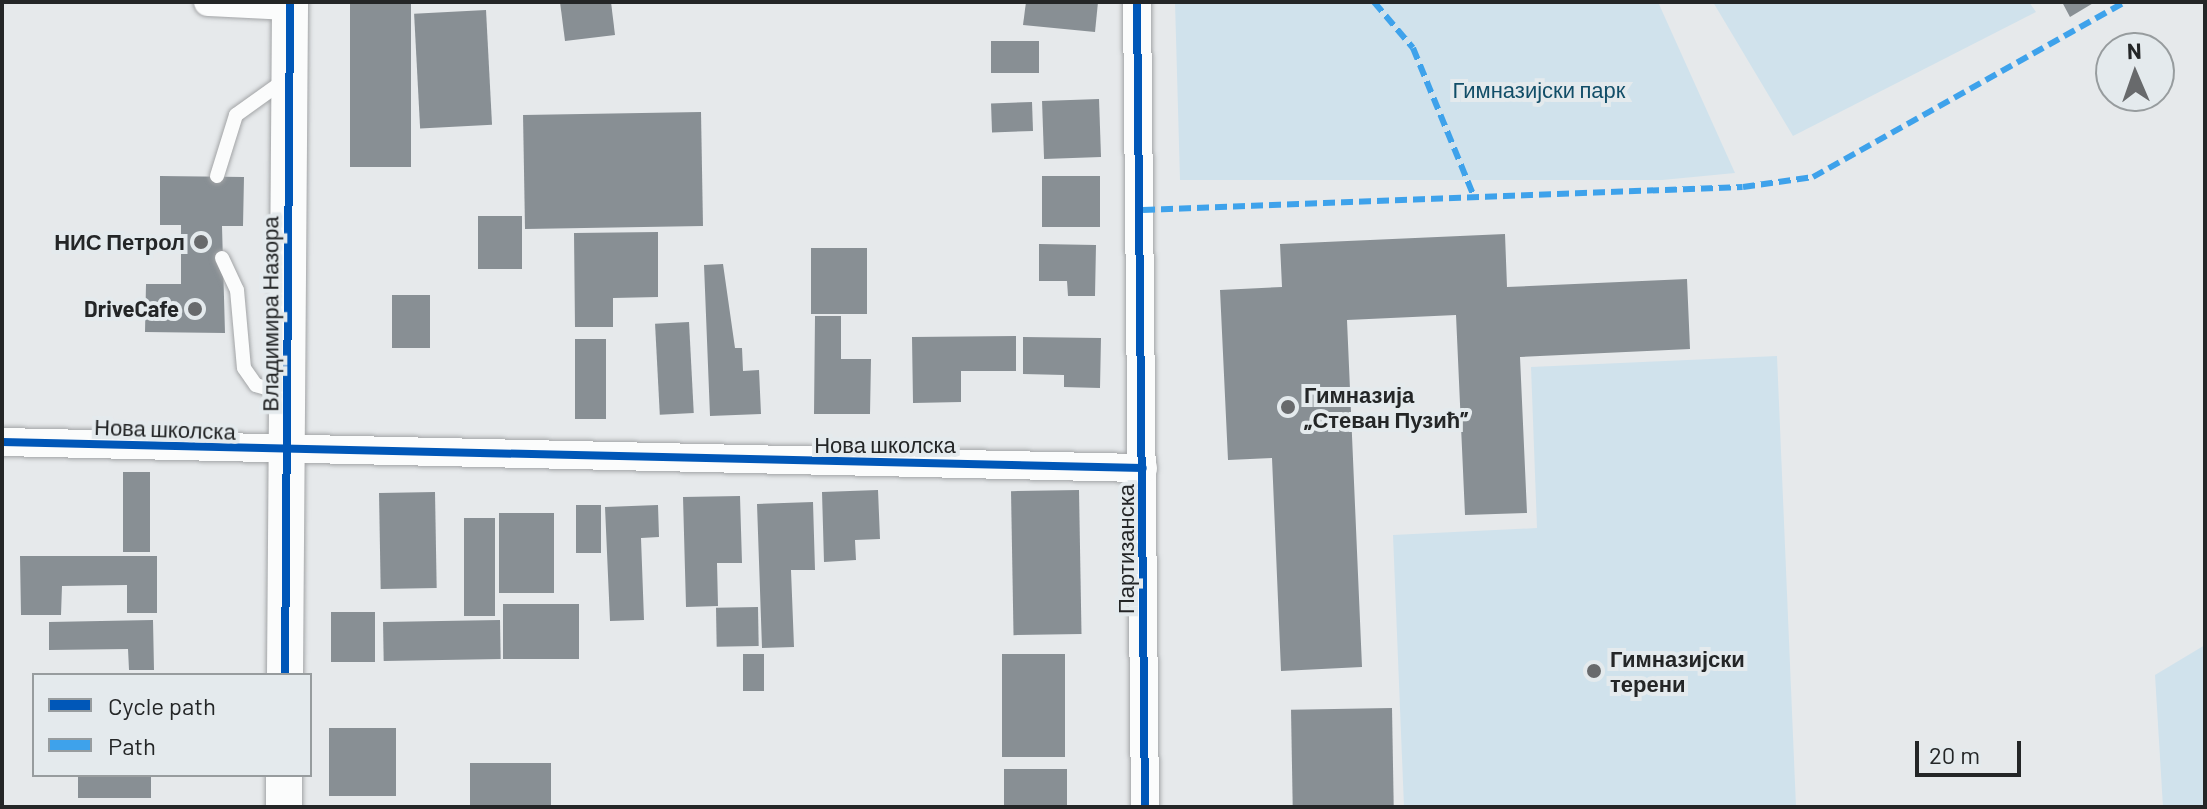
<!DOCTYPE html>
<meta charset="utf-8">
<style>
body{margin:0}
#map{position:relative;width:2207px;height:809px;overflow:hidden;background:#e6e9eb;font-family:Barlow,sans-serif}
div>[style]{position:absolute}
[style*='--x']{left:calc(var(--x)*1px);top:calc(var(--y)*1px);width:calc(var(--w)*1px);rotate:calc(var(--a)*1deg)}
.green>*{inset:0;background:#d0e2ec}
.building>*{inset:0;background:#888f94;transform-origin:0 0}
.roads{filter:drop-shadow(0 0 2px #a2a4a6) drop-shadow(0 0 2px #a2a4a6)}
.service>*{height:14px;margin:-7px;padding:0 7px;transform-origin:7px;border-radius:7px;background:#fbfcfc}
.minor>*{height:28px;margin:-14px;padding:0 14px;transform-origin:14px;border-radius:14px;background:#fbfcfc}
.tertiary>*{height:36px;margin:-18px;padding:0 18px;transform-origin:18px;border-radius:18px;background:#fbfcfc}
.quiet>*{height:6px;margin-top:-3px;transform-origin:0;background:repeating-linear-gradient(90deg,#3ea2eb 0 12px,transparent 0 18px)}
.cycleway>*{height:8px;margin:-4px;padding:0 4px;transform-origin:4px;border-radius:4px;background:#0057b8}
.dots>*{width:22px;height:22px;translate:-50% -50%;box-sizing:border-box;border:4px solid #e4eaed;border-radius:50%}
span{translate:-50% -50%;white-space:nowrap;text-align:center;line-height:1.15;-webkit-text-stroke:8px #e4eaed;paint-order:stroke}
.park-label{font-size:22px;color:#124e68}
.poi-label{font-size:22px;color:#242627;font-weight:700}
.right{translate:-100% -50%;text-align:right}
.left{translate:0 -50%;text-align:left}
.street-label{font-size:22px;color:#242627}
.frame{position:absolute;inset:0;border:4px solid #242627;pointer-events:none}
.legend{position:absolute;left:32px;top:673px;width:280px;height:104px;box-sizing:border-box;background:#e4eaed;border:2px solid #979c9e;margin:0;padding:10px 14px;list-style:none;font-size:24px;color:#242627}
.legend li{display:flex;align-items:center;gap:16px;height:40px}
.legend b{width:40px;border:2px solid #979c9e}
.north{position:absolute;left:2095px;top:32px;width:80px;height:80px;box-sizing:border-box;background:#e4eaed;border:2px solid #979c9e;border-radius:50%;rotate:358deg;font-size:22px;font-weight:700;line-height:32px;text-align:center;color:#242627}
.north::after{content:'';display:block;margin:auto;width:28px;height:36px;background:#686a6c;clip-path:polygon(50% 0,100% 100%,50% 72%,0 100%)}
.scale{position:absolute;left:1915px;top:741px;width:106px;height:36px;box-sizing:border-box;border:4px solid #242627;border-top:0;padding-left:10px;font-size:24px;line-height:28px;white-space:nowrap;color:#242627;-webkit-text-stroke:6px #e4eaed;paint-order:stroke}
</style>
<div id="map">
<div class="green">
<div style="clip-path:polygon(1175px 2px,1658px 2px,1735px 173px,1662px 180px,1180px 180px)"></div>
<div style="clip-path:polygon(1713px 2px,2029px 2px,2036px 12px,1793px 136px)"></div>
<div style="clip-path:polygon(1777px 356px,1796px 807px,1404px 807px,1393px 535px,1537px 528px,1531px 367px)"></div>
<div style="clip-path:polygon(2205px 645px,2205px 807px,2163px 807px,2155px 675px)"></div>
</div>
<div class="building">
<div style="left:350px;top:2px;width:61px;height:165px"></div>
<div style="clip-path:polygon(560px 2px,611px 2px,615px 35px,565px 41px)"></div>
<div style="clip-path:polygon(1026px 2px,1098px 2px,1095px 32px,1023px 25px)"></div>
<div style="clip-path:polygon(2062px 2px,2095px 2px,2070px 17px)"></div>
<div style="left:486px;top:10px;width:115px;height:72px;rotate:87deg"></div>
<div style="left:991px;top:41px;width:48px;height:32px"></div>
<div style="left:1099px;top:99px;width:58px;height:57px;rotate:88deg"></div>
<div style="left:1032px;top:102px;width:29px;height:41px;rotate:88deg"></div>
<div style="left:701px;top:112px;width:114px;height:178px;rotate:89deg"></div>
<div style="clip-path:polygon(160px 176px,244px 177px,243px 226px,222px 226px,225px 333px,145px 332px,146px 284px,181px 284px,181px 225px,160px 225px)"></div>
<div style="left:1042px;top:176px;width:58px;height:51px"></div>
<div style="left:522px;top:216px;width:53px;height:44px;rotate:90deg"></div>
<div style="clip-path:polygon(658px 232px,658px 297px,613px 298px,613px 327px,575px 327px,574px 233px)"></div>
<div style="clip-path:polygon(1505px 234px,1507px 287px,1687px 279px,1690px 349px,1520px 357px,1527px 513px,1465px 515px,1456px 315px,1347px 320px,1362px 667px,1281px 671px,1272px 458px,1228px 460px,1220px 290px,1282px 287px,1280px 244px)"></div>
<div style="clip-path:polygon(1039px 244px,1096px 245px,1095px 296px,1068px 296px,1067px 281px,1039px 281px)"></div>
<div style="left:867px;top:248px;width:66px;height:56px;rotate:90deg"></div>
<div style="clip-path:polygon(723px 264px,735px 348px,742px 348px,743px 371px,759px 370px,761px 414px,710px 416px,704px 265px)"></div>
<div style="left:392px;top:295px;width:38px;height:53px"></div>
<div style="clip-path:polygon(815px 316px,841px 316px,841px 359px,871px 359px,870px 414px,814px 414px)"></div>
<div style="left:689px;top:322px;width:91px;height:34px;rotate:87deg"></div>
<div style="clip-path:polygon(1016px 336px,1016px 371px,961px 371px,961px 402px,913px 403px,912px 337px)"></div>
<div style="clip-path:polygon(1023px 337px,1101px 338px,1100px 388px,1064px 387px,1064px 375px,1023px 374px)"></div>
<div style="left:575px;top:339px;width:31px;height:80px"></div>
<div style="left:123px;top:472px;width:27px;height:80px"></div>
<div style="clip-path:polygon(878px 490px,880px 539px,855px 540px,856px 560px,824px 562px,822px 492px)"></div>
<div style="left:1079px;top:490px;width:144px;height:68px;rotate:89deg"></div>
<div style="left:435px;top:492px;width:96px;height:56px;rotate:89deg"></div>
<div style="clip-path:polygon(740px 496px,742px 563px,717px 563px,718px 606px,686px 607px,683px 497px)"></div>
<div style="clip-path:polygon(813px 502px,815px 570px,791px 570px,794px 647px,762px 648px,757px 504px)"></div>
<div style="left:576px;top:505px;width:25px;height:48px"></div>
<div style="clip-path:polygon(658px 505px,659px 537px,641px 538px,644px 620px,610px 621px,605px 507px)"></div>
<div style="left:499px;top:513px;width:55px;height:80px"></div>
<div style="left:464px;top:518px;width:31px;height:98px"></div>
<div style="clip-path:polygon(20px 556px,157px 556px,157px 613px,127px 613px,127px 585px,62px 586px,61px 615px,21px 615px)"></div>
<div style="left:503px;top:604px;width:76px;height:55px"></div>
<div style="left:758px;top:607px;width:39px;height:42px;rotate:89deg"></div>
<div style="left:331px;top:612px;width:44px;height:50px"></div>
<div style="clip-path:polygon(153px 620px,154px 670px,129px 670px,128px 649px,49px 650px,49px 622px)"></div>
<div style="left:500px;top:620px;width:39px;height:117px;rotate:89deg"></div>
<div style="left:743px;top:654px;width:21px;height:37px"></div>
<div style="left:1065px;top:654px;width:103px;height:63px;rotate:90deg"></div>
<div style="left:1392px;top:708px;width:99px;height:101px;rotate:89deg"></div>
<div style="left:329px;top:728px;width:67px;height:68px"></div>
<div style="left:470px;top:763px;width:81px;height:44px"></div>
<div style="left:1004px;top:769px;width:63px;height:38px"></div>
<div style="left:78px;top:775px;width:73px;height:23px"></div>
</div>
<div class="roads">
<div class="service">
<div style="--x:217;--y:176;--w:64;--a:-72.7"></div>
<div style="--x:236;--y:115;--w:65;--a:-35.6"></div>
<div style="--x:222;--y:258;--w:35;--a:65"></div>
<div style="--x:237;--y:290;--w:78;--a:84.9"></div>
<div style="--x:244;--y:368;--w:21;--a:55"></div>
<div style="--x:256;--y:385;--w:31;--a:17"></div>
</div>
<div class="minor">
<div style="--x:208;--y:2;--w:82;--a:2.8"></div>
<div style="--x:1137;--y:2;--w:805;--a:89.43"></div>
<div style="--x:2;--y:442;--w:1141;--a:1.31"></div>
</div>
<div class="tertiary">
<div style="--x:285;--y:675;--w:673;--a:-89.57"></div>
<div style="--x:284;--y:807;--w:32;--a:-90"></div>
</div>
</div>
<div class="quiet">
<div style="--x:1374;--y:2;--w:60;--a:49.7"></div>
<div style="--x:1413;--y:48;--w:161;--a:67.7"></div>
<div style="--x:1143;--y:210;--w:600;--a:-2.2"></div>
<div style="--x:1743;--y:187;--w:71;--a:-8.1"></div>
<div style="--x:1813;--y:177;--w:358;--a:-29.3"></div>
</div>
<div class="cycleway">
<div style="--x:1137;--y:2;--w:805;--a:89.43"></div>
<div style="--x:2;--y:442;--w:1141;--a:1.31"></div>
<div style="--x:285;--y:675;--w:673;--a:-89.57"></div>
</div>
<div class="dots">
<div style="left:201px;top:242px;background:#686a6c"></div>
<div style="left:195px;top:309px;background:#686a6c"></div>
<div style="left:1288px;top:407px;background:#686a6c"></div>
<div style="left:1594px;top:671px;background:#686a6c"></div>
</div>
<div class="park-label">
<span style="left:1539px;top:90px">Гимназијски парк</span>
</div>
<div class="poi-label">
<span class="right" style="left:185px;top:242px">НИС Петрол</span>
<span class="right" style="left:179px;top:309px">DriveCafe</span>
<span class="left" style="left:1304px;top:407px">Гимназија<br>„Стеван Пузић”</span>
<span class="left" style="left:1610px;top:671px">Гимназијски<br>терени</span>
</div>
<div class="street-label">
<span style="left:270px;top:314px;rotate:-90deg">Владимира Назора</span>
<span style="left:165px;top:429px;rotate:2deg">Нова школска</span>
<span style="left:885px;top:445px">Нова школска</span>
<span style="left:1126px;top:549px;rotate:-90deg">Партизанска</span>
</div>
<div class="frame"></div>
<ul class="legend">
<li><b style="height:10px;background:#0057b8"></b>Cycle path</li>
<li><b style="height:10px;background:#3ea2eb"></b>Path</li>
</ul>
<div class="north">N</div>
<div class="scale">20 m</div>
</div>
